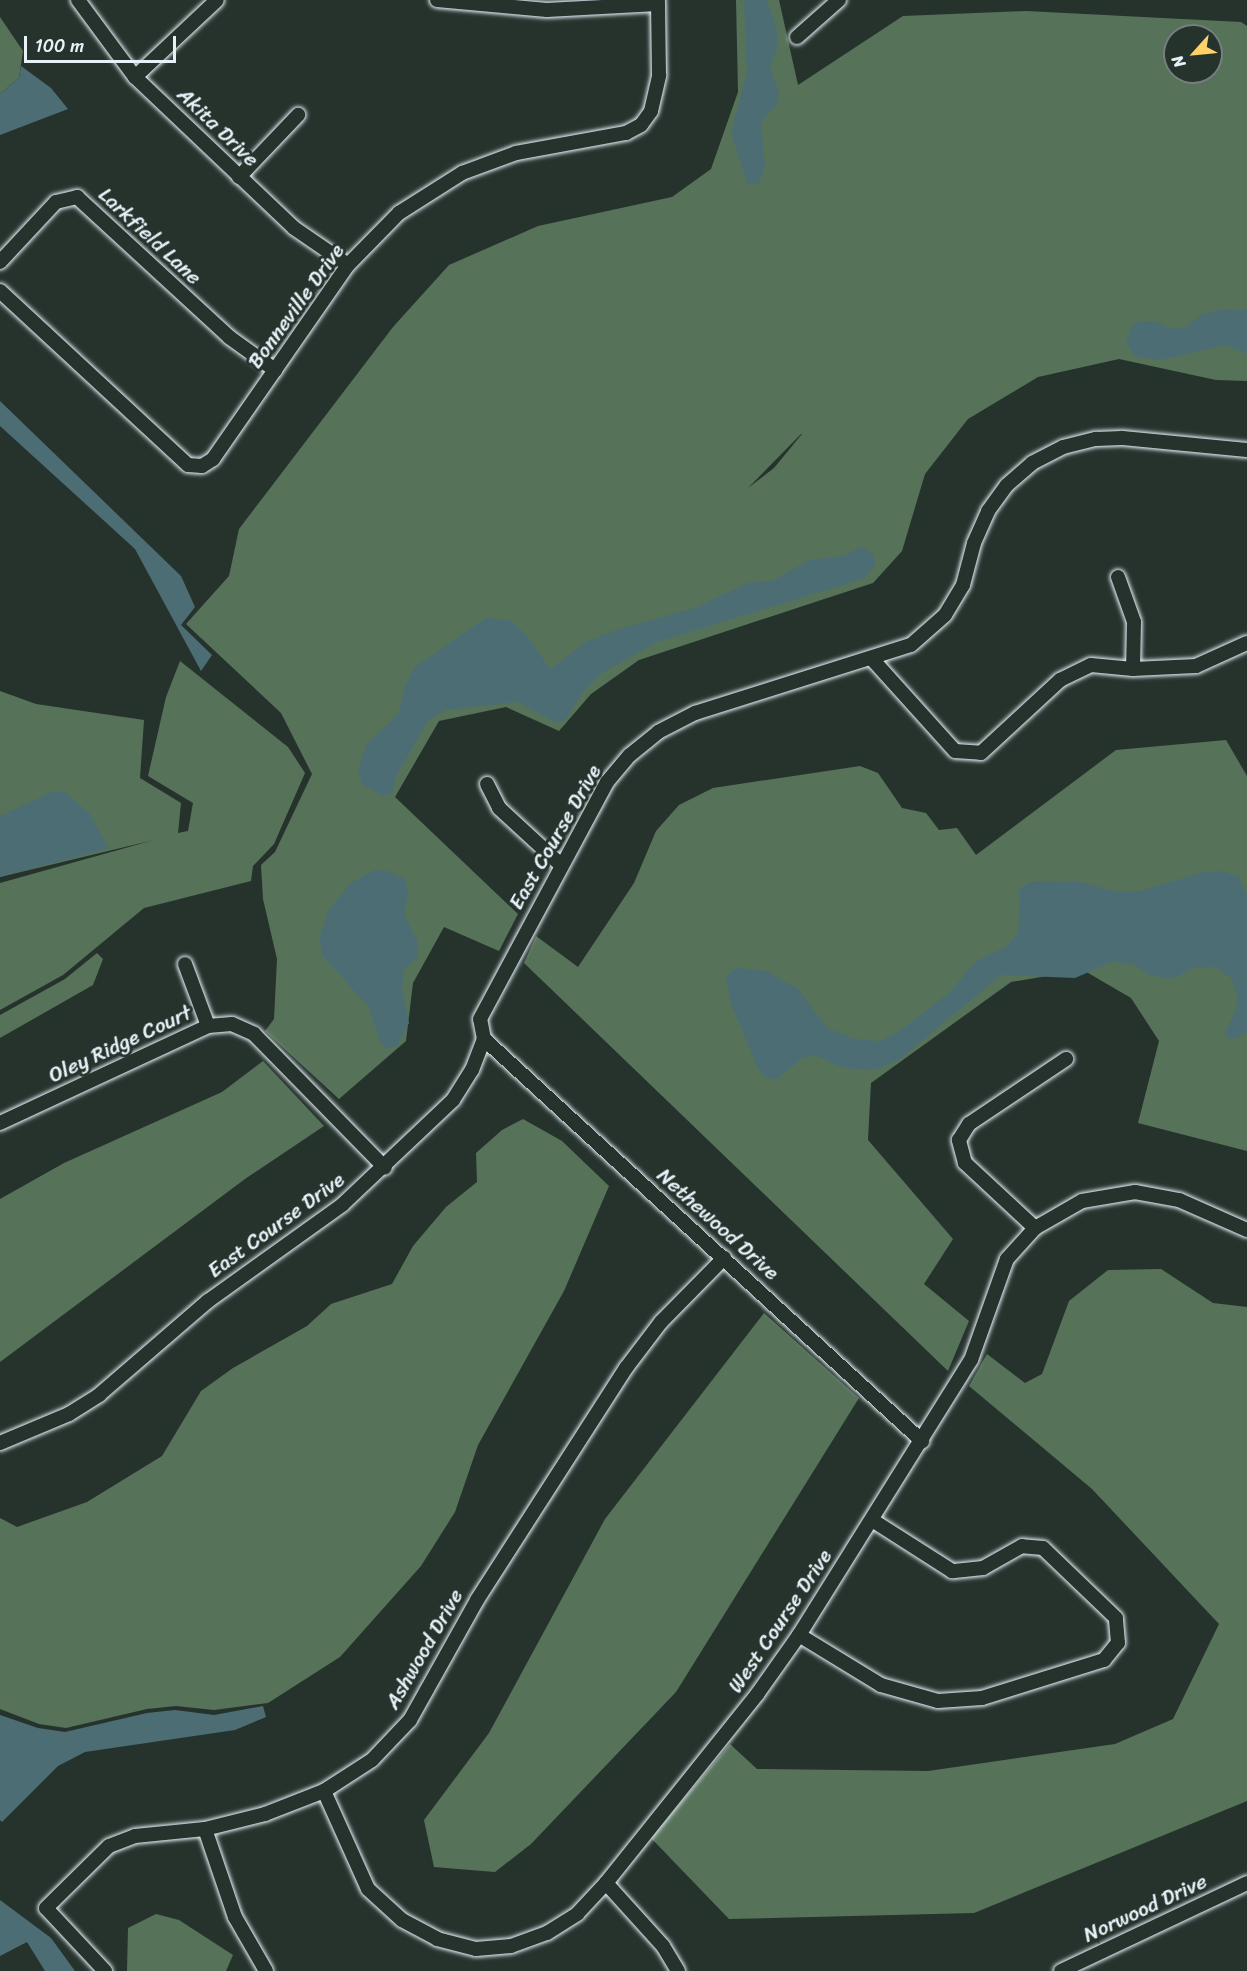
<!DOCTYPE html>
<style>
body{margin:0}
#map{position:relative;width:1247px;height:1971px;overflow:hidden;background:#26332d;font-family:Sriracha,sans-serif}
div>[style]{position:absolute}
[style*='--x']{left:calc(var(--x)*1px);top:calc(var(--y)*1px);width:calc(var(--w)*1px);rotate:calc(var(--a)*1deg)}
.green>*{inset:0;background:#56735a}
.water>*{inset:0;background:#4d6d74}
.roads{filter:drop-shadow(0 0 2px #e8f1f8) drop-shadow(0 0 2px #e8f1f8)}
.minor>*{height:14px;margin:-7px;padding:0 7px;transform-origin:7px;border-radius:7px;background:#26332d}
span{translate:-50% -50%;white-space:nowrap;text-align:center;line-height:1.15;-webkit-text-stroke:6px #26332d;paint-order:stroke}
.street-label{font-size:21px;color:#e8f1f8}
.north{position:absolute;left:1163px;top:24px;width:60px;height:60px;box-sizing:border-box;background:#26332d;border:2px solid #747f7e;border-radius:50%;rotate:243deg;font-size:16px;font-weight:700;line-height:24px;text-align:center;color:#e8f1f8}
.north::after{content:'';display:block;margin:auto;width:21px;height:27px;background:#ffd166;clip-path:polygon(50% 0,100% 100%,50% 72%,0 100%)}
.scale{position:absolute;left:24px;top:36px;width:152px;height:27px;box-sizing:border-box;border:3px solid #e8f1f8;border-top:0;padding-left:8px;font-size:18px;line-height:21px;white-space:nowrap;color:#e8f1f8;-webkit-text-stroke:4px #26332d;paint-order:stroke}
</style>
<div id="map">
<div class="green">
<div style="clip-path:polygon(evenodd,736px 0,779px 0,798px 85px,903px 16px,1026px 11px,1241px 22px,1247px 26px,1247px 381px,1216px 380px,1119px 359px,1038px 377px,968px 419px,925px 474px,902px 551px,873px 583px,639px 660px,591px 694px,559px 731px,506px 707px,439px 721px,395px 797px,518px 914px,499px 951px,444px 927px,413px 983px,406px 1041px,339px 1099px,265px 1031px,274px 1019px,277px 959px,263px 899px,261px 865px,275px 852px,312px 774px,281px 713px,186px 624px,229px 576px,239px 529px,393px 327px,449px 265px,538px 226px,672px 197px,711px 169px,738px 92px,736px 0,1175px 36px,1211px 36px,1211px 72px,1175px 72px,1175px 36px,736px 0,802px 434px,774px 468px,748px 488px,801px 434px,802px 434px)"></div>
<div style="clip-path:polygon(0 17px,23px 51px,19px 78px,0 94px)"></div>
<div style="clip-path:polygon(180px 661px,288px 747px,305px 773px,274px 844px,253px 866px,251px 881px,144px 908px,63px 975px,0 1010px,0 883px,154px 840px,0 877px,0 691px,36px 704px,144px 720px,140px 778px,181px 803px,178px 833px,188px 831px,193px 803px,148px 776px,166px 697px)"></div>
<div style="clip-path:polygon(1226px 740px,1247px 776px,1247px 1151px,1138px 1123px,1159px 1041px,1131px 998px,1083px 970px,1011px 982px,871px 1083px,868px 1140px,953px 1239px,924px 1284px,969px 1321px,948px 1371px,524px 963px,536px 936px,578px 967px,634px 883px,656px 831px,679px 805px,713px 788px,860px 766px,878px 773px,902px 808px,926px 813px,939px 830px,957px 828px,976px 855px,1116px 750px)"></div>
<div style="clip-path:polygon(97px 953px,103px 959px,93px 985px,0 1038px,0 1015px,65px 979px)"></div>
<div style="clip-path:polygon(263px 1061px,324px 1126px,245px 1179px,0 1362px,0 1199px,64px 1163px,222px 1092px)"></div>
<div style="clip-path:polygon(523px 1119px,562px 1141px,609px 1186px,564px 1291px,478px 1445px,455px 1512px,421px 1566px,340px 1657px,268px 1703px,214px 1710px,176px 1706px,147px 1709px,66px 1728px,39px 1724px,0 1709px,0 1518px,17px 1527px,87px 1502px,162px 1456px,201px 1391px,233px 1368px,307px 1326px,331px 1304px,392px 1284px,413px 1246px,446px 1207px,477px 1182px,476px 1153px,502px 1130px)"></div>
<div style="clip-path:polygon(1161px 1269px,1213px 1303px,1247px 1307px,1247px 1801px,974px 1913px,729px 1919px,651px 1838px,730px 1744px,757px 1769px,928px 1771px,1115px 1744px,1173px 1719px,1219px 1624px,1092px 1489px,969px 1386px,987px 1354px,1025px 1383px,1042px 1374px,1069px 1301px,1108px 1270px)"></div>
<div style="clip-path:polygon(764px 1313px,859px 1398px,676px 1692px,531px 1844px,495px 1872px,434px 1867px,424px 1820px,489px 1733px,605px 1519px)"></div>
<div style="clip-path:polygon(156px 1914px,179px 1920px,233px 1955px,226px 1971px,127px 1971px,128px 1928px)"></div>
</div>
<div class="water">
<div style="clip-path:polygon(744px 0,767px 0,777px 31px,777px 48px,770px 67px,779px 92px,776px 106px,761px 122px,765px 166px,759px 183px,748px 185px,731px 133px,747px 72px)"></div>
<div style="clip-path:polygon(21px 66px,51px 88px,68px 109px,0 135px,0 94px,19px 78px)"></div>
<div style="clip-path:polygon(1223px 309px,1247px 310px,1247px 354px,1226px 345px,1160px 360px,1135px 356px,1126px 342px,1131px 327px,1139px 321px,1154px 321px,1172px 329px,1184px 328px,1203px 314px)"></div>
<div style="clip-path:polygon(0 401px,181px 576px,195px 607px,181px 625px,212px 655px,201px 671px,135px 549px,0 426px)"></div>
<div style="clip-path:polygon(860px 547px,873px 553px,876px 564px,865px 578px,657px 642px,602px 673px,583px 692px,565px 720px,557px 723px,518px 702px,445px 710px,428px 721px,396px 776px,393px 792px,382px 796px,362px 784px,358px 771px,366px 745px,399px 713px,405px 686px,415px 667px,486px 618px,509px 620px,526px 634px,550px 669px,586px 642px,616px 630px,694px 608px,748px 583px,774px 580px,809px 560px,843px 556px)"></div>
<div style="clip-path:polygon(54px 791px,65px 792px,89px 813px,109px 848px,0 877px,0 816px)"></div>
<div style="clip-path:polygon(374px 870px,388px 871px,405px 879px,408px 895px,404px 914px,418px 943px,418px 957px,404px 970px,402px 988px,409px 1023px,397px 1046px,387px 1048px,381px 1044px,368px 1006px,321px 954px,320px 935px,329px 909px,351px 883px)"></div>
<div style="clip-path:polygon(1222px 871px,1239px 877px,1247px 895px,1247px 1033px,1230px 1040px,1225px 1033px,1236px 1009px,1237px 994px,1231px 978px,1215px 967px,1194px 968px,1172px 979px,1152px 976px,1132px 964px,1112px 962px,1075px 978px,1001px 975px,899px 1060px,873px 1070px,843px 1068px,814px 1055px,803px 1058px,777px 1079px,766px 1078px,758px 1068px,730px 1001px,726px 976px,737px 968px,766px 971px,798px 989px,827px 1028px,856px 1039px,879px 1041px,897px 1033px,949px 993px,976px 961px,1007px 946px,1018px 933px,1020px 888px,1033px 881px,1082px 882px,1117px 892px,1140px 891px,1204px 872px)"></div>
<div style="clip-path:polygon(263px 1706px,266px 1717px,235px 1730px,85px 1752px,58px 1766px,2px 1822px,0 1820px,0 1715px,38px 1728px,65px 1732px,147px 1713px,175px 1710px,214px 1715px)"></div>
<div style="clip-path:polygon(0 1900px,51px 1938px,75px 1971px,45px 1971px,27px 1942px,0 1956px)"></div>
</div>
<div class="roads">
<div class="minor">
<div style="--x:78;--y:0;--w:96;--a:53.5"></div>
<div style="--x:135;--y:77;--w:219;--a:43.5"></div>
<div style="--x:294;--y:228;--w:65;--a:34.4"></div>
<div style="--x:437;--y:0;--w:110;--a:5.2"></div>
<div style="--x:547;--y:10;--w:111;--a:-3.1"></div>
<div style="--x:797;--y:37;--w:56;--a:-41.4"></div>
<div style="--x:135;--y:77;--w:112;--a:-43.2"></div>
<div style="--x:239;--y:177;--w:86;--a:-46.4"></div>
<div style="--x:0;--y:262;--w:82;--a:-47"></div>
<div style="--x:56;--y:202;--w:22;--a:-13"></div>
<div style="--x:77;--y:197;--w:207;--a:42.6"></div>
<div style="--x:229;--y:337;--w:57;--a:35.7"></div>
<div style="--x:0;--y:291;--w:256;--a:42.8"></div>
<div style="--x:188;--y:465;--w:14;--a:4"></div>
<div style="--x:202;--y:466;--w:13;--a:-32"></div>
<div style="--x:213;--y:459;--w:236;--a:-55.2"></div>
<div style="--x:348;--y:265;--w:73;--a:-45.6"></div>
<div style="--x:399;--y:213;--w:75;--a:-32.4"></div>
<div style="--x:462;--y:173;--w:58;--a:-20.3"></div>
<div style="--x:516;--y:153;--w:112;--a:-10.3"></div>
<div style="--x:626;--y:133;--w:17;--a:-28"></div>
<div style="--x:641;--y:125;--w:17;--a:-54"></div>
<div style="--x:651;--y:111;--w:37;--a:-77"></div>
<div style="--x:659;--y:75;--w:75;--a:-90.8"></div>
<div style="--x:1118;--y:577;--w:48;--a:70.4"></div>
<div style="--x:1134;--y:622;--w:47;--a:91.2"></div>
<div style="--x:873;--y:660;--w:122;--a:48"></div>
<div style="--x:955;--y:751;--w:26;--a:4"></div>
<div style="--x:981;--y:753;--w:108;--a:-42.7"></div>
<div style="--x:1060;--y:680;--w:34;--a:-26"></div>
<div style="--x:1091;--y:665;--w:42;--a:5.4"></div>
<div style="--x:1133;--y:669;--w:63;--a:-2.7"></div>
<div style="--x:1196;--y:666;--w:56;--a:-24.3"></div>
<div style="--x:487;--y:784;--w:27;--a:63"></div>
<div style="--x:499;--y:808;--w:84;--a:42.6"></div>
<div style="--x:185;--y:964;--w:66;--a:69.6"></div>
<div style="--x:484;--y:1039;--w:595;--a:42.55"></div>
<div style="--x:0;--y:1123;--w:230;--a:-25"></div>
<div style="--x:208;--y:1026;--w:24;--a:-5"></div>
<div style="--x:232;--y:1024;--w:24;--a:24"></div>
<div style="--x:254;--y:1034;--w:187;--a:45.6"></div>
<div style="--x:1035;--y:1228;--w:96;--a:-137.1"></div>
<div style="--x:965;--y:1163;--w:24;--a:-105"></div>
<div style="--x:959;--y:1140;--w:19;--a:-58"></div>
<div style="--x:969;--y:1124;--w:117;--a:-33.8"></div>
<div style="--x:0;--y:1443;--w:75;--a:-22.8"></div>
<div style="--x:69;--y:1414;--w:36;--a:-32"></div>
<div style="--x:99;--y:1395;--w:144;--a:-40.8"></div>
<div style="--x:208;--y:1301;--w:165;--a:-35.6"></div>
<div style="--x:342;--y:1205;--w:153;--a:-43.4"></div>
<div style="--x:453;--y:1100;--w:36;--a:-58"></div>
<div style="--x:472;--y:1070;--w:33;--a:-69"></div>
<div style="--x:484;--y:1039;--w:20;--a:-101"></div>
<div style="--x:480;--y:1019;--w:269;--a:-61.8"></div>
<div style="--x:607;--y:782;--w:35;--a:-50"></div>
<div style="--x:630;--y:755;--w:36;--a:-39"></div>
<div style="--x:658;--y:732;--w:42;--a:-27.2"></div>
<div style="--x:695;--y:713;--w:226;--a:-17.5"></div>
<div style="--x:911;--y:645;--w:45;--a:-41.4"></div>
<div style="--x:945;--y:615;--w:35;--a:-59"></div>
<div style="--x:963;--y:585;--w:43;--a:-75.3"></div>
<div style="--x:974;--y:543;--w:35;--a:-66"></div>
<div style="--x:988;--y:511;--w:32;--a:-54"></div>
<div style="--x:1007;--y:485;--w:33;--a:-41"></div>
<div style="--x:1032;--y:463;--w:35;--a:-27"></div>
<div style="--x:1063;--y:447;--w:34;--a:-14"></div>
<div style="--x:1096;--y:439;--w:26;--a:-2"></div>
<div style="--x:1122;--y:438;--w:126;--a:5.5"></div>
<div style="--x:799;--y:1635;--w:96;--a:31.4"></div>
<div style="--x:881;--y:1685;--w:59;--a:15.7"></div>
<div style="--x:938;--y:1701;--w:44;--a:-3.9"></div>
<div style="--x:982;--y:1698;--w:128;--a:-17.3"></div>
<div style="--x:1104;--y:1660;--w:22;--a:-51"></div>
<div style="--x:1118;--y:1643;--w:25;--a:-95"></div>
<div style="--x:1116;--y:1618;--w:101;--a:-136.2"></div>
<div style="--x:1043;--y:1548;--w:21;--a:-175"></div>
<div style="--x:1022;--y:1546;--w:45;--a:150.6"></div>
<div style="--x:983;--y:1568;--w:31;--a:174"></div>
<div style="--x:952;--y:1571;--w:95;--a:-147.5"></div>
<div style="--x:324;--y:1791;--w:107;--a:65.8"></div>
<div style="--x:368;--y:1889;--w:46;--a:42.4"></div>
<div style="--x:402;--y:1920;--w:40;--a:28"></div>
<div style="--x:437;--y:1939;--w:40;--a:14.4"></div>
<div style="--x:476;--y:1949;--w:35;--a:-5"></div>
<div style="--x:511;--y:1946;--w:38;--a:-20"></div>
<div style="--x:547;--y:1933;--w:36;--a:-32"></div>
<div style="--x:577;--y:1914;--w:42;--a:-46.9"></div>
<div style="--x:606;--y:1883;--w:243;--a:-51.3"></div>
<div style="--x:758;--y:1693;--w:71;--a:-54.7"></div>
<div style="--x:799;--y:1635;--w:324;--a:-58"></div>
<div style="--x:971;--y:1360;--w:107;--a:-70.4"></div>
<div style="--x:1007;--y:1259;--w:42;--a:-47.9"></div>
<div style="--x:1035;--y:1228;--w:54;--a:-29.9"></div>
<div style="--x:1082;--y:1201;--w:54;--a:-9.6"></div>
<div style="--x:1135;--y:1192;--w:45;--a:10.3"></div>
<div style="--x:1179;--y:1200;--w:74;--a:23.8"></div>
<div style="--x:205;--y:1829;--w:93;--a:71.2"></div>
<div style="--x:235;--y:1917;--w:62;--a:60.1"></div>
<div style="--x:606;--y:1883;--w:85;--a:47.9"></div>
<div style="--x:663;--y:1946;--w:29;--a:59"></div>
<div style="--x:105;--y:1971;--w:86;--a:-133.1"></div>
<div style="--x:46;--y:1908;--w:88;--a:-44.5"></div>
<div style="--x:109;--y:1846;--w:28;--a:-21"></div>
<div style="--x:135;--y:1836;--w:70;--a:-5.7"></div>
<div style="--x:205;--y:1829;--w:62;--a:-14"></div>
<div style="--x:265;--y:1814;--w:63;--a:-21.3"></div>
<div style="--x:324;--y:1791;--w:57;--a:-32.9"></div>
<div style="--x:372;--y:1760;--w:55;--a:-46.5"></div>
<div style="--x:410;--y:1720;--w:137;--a:-60.8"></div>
<div style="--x:477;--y:1600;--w:276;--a:-57.3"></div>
<div style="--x:626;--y:1368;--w:58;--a:-52.7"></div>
<div style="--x:661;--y:1322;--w:90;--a:-45.5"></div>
<div style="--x:1061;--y:1971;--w:206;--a:-25.3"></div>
</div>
</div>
<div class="street-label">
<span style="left:218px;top:127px;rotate:44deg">Akita Drive</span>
<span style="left:150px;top:236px;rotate:43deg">Larkfield Lane</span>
<span style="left:296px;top:306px;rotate:-54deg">Bonneville Drive</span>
<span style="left:555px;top:837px;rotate:-60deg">East Course Drive</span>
<span style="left:120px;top:1044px;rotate:-25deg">Oley Ridge Court</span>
<span style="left:718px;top:1224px;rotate:42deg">Nethewood Drive</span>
<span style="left:276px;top:1225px;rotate:-36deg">East Course Drive</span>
<span style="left:780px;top:1621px;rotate:-56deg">West Course Drive</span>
<span style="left:424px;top:1649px;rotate:-60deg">Ashwood Drive</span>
<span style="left:1145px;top:1908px;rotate:-25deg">Norwood Drive</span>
</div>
<div class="north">N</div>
<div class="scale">100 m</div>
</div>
